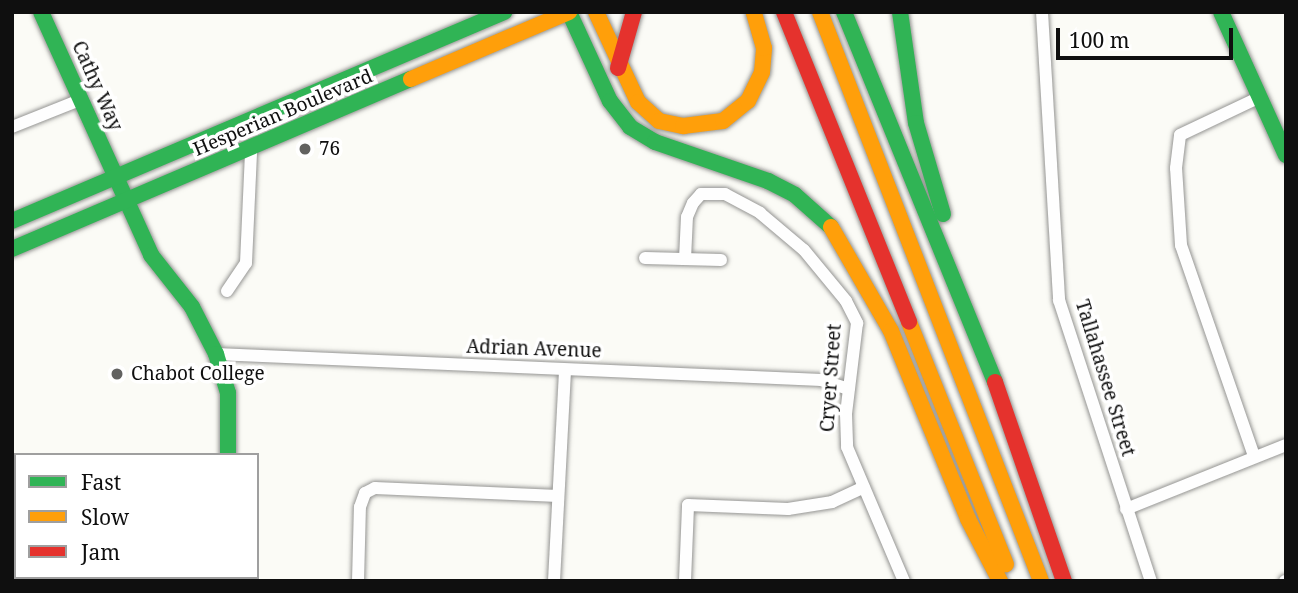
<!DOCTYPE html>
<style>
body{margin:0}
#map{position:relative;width:1298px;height:593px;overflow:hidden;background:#fbfbf6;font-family:"Noto Serif",serif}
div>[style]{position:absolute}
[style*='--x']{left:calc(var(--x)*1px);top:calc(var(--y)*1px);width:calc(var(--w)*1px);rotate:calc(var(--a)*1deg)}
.roads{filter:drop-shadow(0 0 2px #959593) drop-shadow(0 0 2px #959593)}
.street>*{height:12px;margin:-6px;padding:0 6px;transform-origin:6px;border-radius:6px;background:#fefefe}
.fast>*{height:16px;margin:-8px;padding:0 8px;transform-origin:8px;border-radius:8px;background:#30b455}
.slow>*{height:16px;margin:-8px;padding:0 8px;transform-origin:8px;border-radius:8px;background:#ff9f0a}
.jam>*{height:16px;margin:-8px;padding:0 8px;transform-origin:8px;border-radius:8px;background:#e5322d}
.dots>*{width:19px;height:19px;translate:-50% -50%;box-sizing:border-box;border:4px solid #fff;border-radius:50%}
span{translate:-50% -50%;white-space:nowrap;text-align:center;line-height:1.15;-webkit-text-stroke:7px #fff;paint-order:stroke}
.street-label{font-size:19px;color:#0f0f0f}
.poi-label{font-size:19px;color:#0f0f0f}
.left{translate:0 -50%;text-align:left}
.frame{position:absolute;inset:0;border:14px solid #0f0f0f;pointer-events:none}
.legend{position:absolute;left:14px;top:453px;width:245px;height:126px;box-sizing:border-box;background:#fff;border:2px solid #9f9f9f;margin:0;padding:9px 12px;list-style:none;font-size:21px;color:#0f0f0f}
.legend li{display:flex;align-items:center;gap:14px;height:35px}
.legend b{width:35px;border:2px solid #9f9f9f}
.scale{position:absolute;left:1056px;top:28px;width:177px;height:32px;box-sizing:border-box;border:4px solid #0f0f0f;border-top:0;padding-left:9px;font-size:21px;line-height:24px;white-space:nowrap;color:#0f0f0f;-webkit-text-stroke:5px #fff;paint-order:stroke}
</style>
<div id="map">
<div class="roads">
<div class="street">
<div style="--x:1042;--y:12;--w:289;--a:86.6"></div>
<div style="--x:1059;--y:300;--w:296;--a:71.9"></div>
<div style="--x:12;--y:127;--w:73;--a:-21.7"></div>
<div style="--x:645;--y:258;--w:76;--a:1.5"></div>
<div style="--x:685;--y:259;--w:42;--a:-87.3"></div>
<div style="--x:687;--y:217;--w:15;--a:-67"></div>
<div style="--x:693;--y:203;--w:12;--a:-48"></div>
<div style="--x:701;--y:194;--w:24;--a:0"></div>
<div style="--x:725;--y:194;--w:40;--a:28"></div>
<div style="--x:760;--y:213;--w:57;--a:40.1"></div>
<div style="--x:804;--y:250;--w:66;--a:50.5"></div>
<div style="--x:846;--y:301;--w:25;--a:63"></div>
<div style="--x:857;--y:323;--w:92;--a:96.9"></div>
<div style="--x:846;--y:414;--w:33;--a:88"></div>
<div style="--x:847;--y:447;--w:146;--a:67"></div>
<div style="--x:227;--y:291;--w:34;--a:-56"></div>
<div style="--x:246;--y:263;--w:112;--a:-87.4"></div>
<div style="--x:216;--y:354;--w:606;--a:2.46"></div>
<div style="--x:821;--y:380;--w:29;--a:18"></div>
<div style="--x:1254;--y:456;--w:223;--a:-109.1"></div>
<div style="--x:1181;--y:245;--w:77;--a:-93.7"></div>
<div style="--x:1176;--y:168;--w:33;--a:-83"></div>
<div style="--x:1180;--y:135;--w:86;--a:-25.4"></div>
<div style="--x:1126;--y:509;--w:172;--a:-21.8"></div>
<div style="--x:358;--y:581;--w:74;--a:-88.5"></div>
<div style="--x:360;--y:507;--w:15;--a:-70"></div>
<div style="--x:365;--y:493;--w:11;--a:-27"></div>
<div style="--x:375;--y:488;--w:183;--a:2.5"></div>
<div style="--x:554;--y:581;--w:211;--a:-87"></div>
<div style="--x:685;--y:581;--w:76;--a:-87.7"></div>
<div style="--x:688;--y:505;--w:100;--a:2.3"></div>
<div style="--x:788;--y:509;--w:45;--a:-9"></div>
<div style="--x:832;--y:502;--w:35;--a:-25"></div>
<div style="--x:1285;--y:581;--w:1;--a:0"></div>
</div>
<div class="fast">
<div style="--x:41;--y:12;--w:267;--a:65.6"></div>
<div style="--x:151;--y:255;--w:66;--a:51.7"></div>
<div style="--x:192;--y:307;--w:53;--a:62.9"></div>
<div style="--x:216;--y:354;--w:41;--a:72.9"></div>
<div style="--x:228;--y:393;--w:62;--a:90"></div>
<div style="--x:569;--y:12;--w:98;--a:65.3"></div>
<div style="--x:610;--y:101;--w:33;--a:52"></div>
<div style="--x:630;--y:127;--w:29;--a:31"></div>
<div style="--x:655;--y:142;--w:120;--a:19"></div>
<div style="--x:768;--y:181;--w:30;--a:27"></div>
<div style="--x:795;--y:195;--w:48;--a:41.6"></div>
<div style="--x:844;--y:12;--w:400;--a:67.8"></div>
<div style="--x:900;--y:12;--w:112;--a:81.8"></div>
<div style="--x:916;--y:123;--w:95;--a:73.5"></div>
<div style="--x:1221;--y:12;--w:157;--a:65.6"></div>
<div style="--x:12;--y:221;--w:535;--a:-23.02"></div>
<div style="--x:12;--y:249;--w:434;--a:-23.1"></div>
</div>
<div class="slow">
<div style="--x:596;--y:12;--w:99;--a:65"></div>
<div style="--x:638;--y:102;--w:28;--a:42"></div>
<div style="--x:659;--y:121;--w:25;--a:12"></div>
<div style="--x:683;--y:126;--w:40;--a:-7.1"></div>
<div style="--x:723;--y:121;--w:32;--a:-39"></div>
<div style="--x:748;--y:101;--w:32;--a:-64"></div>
<div style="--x:762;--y:72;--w:24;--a:-85"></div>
<div style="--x:764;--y:48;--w:37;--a:-106"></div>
<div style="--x:820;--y:12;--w:610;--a:68.77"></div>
<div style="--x:411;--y:79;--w:172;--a:-23"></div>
<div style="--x:831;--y:227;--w:120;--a:60"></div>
<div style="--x:891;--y:331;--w:203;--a:67.7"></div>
<div style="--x:968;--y:519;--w:70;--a:62.7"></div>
<div style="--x:909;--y:322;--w:261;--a:68.2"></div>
<div style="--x:223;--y:577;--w:4;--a:90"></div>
</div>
<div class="jam">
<div style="--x:784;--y:12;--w:334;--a:68"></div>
<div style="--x:618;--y:68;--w:58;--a:-74.1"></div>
<div style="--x:995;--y:382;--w:211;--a:70.9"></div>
</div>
</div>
<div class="dots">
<div style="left:305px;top:149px;background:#626260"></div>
<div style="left:117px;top:374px;background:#626260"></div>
</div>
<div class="street-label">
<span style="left:97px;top:86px;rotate:66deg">Cathy Way</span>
<span style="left:283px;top:113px;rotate:-23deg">Hesperian Boulevard</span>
<span style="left:534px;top:349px;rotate:2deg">Adrian Avenue</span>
<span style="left:831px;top:378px;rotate:-86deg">Cryer Street</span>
<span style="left:1105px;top:378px;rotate:73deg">Tallahassee Street</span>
</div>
<div class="poi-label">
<span class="left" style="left:319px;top:149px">76</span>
<span class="left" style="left:131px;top:374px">Chabot College</span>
</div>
<div class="frame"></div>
<ul class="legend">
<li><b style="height:9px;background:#30b455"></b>Fast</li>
<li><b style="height:9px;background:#ff9f0a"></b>Slow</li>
<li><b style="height:9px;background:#e5322d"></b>Jam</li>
</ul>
<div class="scale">100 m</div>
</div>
